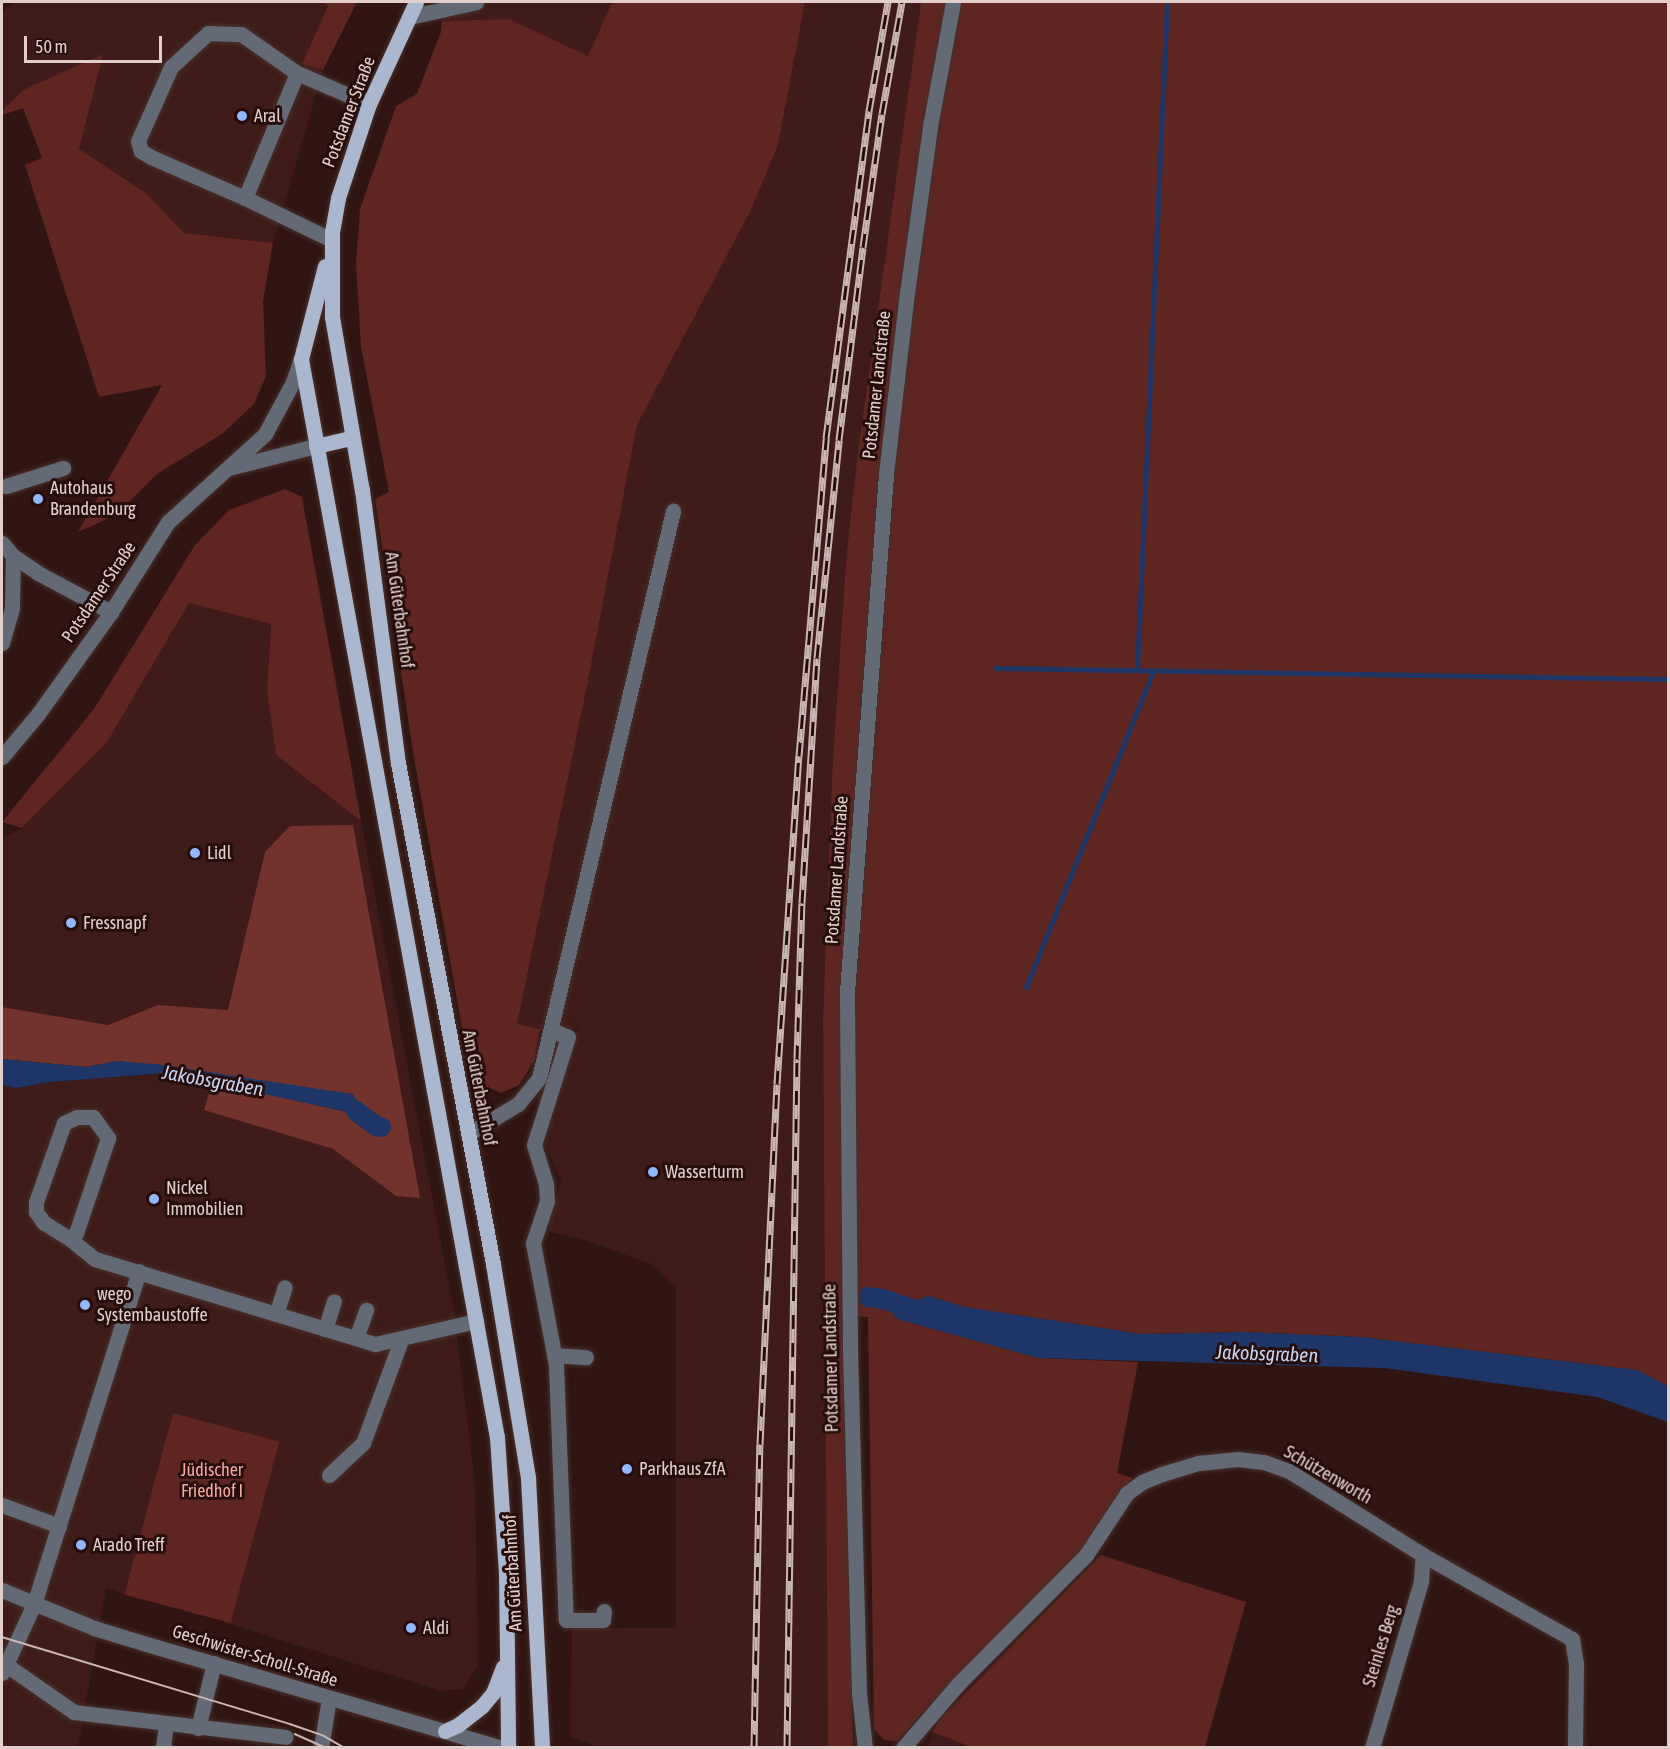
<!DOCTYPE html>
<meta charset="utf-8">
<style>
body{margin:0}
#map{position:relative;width:1670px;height:1749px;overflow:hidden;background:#301512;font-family:"Asap Condensed",sans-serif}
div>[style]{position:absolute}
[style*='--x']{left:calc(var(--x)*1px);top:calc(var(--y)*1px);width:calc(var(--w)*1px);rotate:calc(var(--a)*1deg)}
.built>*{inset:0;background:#3f1c19}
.green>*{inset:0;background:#5f2521;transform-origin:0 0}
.forest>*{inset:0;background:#73332d}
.water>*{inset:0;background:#1d3567}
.stream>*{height:5px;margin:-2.5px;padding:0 2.5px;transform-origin:2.5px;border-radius:2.5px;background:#1d3567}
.canal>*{height:20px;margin:-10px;padding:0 10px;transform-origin:10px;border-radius:10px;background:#1d3567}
.roads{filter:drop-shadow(0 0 2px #492f2c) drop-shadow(0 0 2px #492f2c)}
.minor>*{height:15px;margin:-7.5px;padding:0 7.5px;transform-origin:7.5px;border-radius:7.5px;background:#636a76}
.major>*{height:15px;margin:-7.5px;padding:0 7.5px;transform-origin:7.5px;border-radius:7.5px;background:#aab7cf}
.tram>*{height:1.5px;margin:-0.75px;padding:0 0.75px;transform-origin:0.75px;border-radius:0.75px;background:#cab6b3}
.rail>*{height:7px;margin-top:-3.5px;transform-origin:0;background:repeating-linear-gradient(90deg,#260c0a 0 14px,#cab6b3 0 28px);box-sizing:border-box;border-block:2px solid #cab6b3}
.dots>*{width:16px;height:16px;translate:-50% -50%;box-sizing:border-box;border:3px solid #260c0a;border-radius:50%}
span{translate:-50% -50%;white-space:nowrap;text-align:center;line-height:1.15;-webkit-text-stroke:6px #260c0a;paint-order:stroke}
.street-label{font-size:18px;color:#e2cfcc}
.poi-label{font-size:18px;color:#e2cfcc}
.left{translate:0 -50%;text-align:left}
.park-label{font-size:18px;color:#f8a79d}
.water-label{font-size:20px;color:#c4d5f5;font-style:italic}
.frame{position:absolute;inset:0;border:3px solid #e2cfcc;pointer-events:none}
.scale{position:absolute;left:24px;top:36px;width:138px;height:27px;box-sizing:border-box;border:3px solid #e2cfcc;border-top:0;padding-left:8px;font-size:18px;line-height:21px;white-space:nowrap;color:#e2cfcc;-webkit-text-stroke:4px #260c0a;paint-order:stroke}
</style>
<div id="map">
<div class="built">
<div style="clip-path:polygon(15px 2px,322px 2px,328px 6px,303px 63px,323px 70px,273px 243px,184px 233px,147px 194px,79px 149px,103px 54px,23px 90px,2px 111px,2px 13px)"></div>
<div style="clip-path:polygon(443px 2px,612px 2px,588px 56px,509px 19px,442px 21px)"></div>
<div style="clip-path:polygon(805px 2px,921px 2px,858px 451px,846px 560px,832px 776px,823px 1019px,828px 1747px,602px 1748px,570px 1737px,572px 1628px,676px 1628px,676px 1288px,654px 1265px,587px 1241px,547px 1231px,561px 1180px,543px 1141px,578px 1028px,540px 1029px,517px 1024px,586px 691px,637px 425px,751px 210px,778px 145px)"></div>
<div style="clip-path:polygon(189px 603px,271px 624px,267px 692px,276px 755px,361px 821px,454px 1312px,475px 1483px,478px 1665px,464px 1689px,441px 1691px,224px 1622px,279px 1442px,173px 1413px,130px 1596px,106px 1588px,78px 1747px,2px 1747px,2px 1085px,16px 1088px,50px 1082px,167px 1073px,212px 1082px,204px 1110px,333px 1149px,396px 1196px,265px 852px,229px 1010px,158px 1005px,108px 1025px,2px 1007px,2px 839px,23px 828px,107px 742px)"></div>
<div style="clip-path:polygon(933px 1732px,971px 1747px,927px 1748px)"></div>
</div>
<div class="green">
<div style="clip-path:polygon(322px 2px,357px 2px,323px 70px,302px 64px,328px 6px)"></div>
<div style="clip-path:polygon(612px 2px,805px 2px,778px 145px,751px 210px,637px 425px,586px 691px,517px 1024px,540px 1029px,534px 1061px,519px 1085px,501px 1093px,480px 1084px,470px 1073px,413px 752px,375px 499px,389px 492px,361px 347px,356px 263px,360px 209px,396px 106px,417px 94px,441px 32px,442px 21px,509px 19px,588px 56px)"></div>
<div style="clip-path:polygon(921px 2px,1668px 2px,1668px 1386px,1637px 1370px,1360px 1337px,1245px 1332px,1141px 1334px,965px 1307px,929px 1296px,915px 1300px,884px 1299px,897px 1319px,1038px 1358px,1138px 1362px,1117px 1473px,1133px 1478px,1122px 1489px,1080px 1555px,953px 1679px,897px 1741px,884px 1740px,874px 1729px,868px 1317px,842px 1315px,853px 1747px,828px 1748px,823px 1019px,832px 776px,846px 560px,858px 451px)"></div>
<div style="clip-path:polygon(103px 54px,79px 149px,147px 194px,184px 233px,273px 243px,263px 301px,266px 376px,254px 404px,222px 434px,157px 474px,116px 515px,78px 532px,162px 385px,99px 397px,25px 165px,42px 158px,23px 108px,2px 115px,2px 111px,23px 90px)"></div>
<div style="clip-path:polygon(285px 489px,302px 497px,361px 821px,276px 755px,267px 692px,271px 624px,189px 603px,107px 742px,22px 828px,2px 822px,94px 709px,195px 545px,229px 510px)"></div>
<div style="left:173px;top:1413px;width:110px;height:188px;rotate:15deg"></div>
<div style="clip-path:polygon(1101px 1555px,1246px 1602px,1205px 1747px,971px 1747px,933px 1732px,938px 1721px)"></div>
</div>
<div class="forest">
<div style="clip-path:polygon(353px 825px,420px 1198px,396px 1196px,333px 1149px,204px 1110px,212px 1082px,343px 1111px,374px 1126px,352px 1094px,118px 1061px,86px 1067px,2px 1059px,2px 1007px,108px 1025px,158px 1005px,228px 1010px,265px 852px,290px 826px)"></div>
</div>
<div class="water">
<div style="clip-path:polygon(2px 1059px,86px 1067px,117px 1061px,164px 1065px,352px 1094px,376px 1126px,343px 1111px,167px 1073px,50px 1082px,16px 1088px,2px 1085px)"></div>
<div style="clip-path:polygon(891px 1293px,915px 1300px,929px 1296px,965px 1307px,1141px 1334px,1245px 1332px,1360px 1337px,1637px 1370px,1668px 1386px,1668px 1422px,1597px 1397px,1384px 1368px,1038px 1358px,897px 1319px,883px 1299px)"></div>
</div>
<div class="stream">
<div style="--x:995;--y:668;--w:673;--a:0.94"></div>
<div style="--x:1137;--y:670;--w:669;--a:-87.43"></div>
<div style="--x:1026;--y:987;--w:341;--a:-68.1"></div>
</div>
<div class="canal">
<div style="--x:356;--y:1111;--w:25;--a:37"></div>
<div style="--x:376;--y:1126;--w:5;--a:11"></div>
<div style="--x:868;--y:1297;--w:15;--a:8"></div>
<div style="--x:883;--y:1299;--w:28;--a:19"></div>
</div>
<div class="roads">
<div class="minor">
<div style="--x:409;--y:17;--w:69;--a:-12.6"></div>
<div style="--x:245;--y:198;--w:103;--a:-156.4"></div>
<div style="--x:151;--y:157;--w:12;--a:-149"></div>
<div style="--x:141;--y:151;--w:10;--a:-107"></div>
<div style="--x:138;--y:141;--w:81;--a:-66"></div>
<div style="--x:171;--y:67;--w:50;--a:-42.6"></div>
<div style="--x:208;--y:33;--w:33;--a:2"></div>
<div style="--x:241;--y:34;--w:68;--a:34.9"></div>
<div style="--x:332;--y:240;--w:97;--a:-154.2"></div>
<div style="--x:245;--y:198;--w:135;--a:-67.4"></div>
<div style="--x:297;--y:73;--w:78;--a:23.3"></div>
<div style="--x:229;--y:468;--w:90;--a:-14.2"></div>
<div style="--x:6;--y:486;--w:60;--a:-17.5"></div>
<div style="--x:2;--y:543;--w:17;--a:50"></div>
<div style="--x:13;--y:556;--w:30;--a:34"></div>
<div style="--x:38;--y:573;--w:83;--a:28.1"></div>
<div style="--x:2;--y:643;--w:37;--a:-74"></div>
<div style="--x:12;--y:607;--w:51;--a:-88.9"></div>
<div style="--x:2;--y:757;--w:56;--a:-50.1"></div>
<div style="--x:38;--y:714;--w:125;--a:-54.4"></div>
<div style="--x:111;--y:612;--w:107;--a:-57.7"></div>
<div style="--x:168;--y:522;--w:131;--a:-42.2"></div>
<div style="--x:265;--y:434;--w:59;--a:-61.7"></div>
<div style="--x:293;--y:382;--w:24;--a:-71"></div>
<div style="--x:551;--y:1030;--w:18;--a:22"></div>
<div style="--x:568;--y:1037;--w:113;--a:107.5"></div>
<div style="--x:534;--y:1145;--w:41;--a:72.9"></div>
<div style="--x:546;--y:1184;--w:17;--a:87"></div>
<div style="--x:547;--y:1201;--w:44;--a:108.4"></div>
<div style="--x:533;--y:1243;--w:124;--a:79.3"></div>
<div style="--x:556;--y:1365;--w:255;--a:87.8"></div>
<div style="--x:566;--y:1620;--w:37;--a:0"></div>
<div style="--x:603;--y:1620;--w:9;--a:-84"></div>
<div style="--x:468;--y:1134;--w:58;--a:-31"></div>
<div style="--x:518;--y:1104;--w:33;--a:-51"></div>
<div style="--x:539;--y:1078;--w:583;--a:-76.7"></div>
<div style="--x:70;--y:1239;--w:31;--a:-148"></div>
<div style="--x:44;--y:1223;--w:14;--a:-126"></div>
<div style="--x:36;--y:1212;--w:10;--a:-90"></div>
<div style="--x:36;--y:1202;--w:84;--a:-70.5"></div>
<div style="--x:64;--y:1123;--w:14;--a:-25"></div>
<div style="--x:77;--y:1117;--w:16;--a:0"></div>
<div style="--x:93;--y:1117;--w:26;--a:54"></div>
<div style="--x:108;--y:1138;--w:100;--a:108.6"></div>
<div style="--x:76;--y:1233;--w:8;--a:135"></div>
<div style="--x:70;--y:1239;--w:32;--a:39"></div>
<div style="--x:95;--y:1259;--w:293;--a:16.9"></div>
<div style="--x:375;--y:1344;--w:104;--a:-12.8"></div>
<div style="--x:276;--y:1314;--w:28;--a:-72"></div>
<div style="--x:325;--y:1329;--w:29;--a:-72"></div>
<div style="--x:356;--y:1338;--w:30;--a:-70"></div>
<div style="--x:554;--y:1355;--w:32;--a:4"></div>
<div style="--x:329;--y:1475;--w:47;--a:-43.3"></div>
<div style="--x:363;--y:1443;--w:110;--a:-69.7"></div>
<div style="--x:2;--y:1505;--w:61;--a:20.2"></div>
<div style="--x:2;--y:1590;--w:100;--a:22.4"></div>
<div style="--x:94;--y:1628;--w:51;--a:17"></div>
<div style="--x:143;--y:1643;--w:374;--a:16.3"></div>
<div style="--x:2;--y:1662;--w:88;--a:34.8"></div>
<div style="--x:74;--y:1712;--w:213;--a:6.7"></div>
<div style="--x:2;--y:1673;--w:76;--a:-65.1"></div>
<div style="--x:34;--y:1604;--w:349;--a:-72.5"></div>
<div style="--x:198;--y:1728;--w:67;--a:-76.2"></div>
<div style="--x:163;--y:1748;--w:25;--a:-83"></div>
<div style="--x:321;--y:1748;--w:51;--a:-80.9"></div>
<div style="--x:865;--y:1748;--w:54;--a:-96.3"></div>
<div style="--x:859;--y:1694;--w:348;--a:-91.5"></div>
<div style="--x:850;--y:1346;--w:354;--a:-90.5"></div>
<div style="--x:847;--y:992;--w:519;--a:-85.69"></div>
<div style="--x:886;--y:474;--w:182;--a:-83.4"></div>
<div style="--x:907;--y:293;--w:174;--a:-82.1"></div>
<div style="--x:931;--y:121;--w:121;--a:-79.5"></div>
<div style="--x:903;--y:1748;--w:84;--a:-49.3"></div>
<div style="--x:958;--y:1684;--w:182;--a:-45.2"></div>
<div style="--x:1086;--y:1555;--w:74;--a:-56.5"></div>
<div style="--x:1127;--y:1493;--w:19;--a:-36"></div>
<div style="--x:1142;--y:1482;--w:22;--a:-22"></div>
<div style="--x:1162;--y:1474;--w:39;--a:-17"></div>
<div style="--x:1199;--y:1463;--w:39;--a:-6"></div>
<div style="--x:1238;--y:1459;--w:26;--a:7"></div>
<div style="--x:1264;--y:1462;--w:27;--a:20"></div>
<div style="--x:1289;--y:1471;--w:158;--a:32.1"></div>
<div style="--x:1423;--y:1555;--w:171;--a:29.4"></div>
<div style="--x:1572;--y:1639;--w:24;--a:81"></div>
<div style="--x:1576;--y:1663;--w:85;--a:90.7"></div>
<div style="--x:1372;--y:1748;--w:174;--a:-73.6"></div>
<div style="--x:1421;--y:1581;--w:26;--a:-86"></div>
</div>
<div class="major">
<div style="--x:416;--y:2;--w:112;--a:114.7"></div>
<div style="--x:369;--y:104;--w:99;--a:108.3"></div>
<div style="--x:338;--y:198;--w:35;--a:100"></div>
<div style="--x:332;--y:232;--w:85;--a:90"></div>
<div style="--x:332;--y:317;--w:176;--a:80.2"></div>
<div style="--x:362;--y:490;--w:275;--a:82.5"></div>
<div style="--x:398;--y:763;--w:510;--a:79.26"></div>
<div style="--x:493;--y:1264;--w:217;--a:80.7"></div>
<div style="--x:528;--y:1478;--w:270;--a:87"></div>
<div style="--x:325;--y:266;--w:96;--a:104.5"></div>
<div style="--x:301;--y:359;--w:1096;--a:79.7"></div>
<div style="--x:497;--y:1437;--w:135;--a:86.2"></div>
<div style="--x:506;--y:1572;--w:176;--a:89.3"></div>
<div style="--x:316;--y:446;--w:36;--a:-13"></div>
<div style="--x:445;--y:1731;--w:14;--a:-25"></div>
<div style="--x:458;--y:1725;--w:31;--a:-38"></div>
<div style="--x:482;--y:1706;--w:17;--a:-50"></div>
<div style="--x:493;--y:1693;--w:28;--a:-69"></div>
</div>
</div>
<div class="tram">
<div style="--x:2;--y:1637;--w:301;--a:16.8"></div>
<div style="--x:290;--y:1724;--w:36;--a:19"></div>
<div style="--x:324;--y:1736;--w:24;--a:30"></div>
<div style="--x:295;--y:1734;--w:34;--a:24"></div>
</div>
<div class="rail">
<div style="--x:754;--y:1748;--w:304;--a:-88.9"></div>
<div style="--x:760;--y:1444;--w:360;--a:-87.3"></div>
<div style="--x:777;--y:1084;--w:329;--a:-86.2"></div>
<div style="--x:799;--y:756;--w:319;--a:-85.1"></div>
<div style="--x:826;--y:438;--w:330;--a:-82.5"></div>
<div style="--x:869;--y:111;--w:111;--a:-80.1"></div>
<div style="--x:787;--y:1748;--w:689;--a:-89.17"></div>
<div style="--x:797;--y:1059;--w:156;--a:-88.2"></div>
<div style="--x:802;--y:903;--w:245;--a:-86.5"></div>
<div style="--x:817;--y:658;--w:219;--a:-84.2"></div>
<div style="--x:839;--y:440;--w:194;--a:-82.9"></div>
<div style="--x:863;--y:247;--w:134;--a:-81.9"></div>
<div style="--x:882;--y:114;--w:114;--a:-79.9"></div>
</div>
<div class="dots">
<div style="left:242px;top:116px;background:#93b7fd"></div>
<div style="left:38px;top:499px;background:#93b7fd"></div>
<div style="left:195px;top:853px;background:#93b7fd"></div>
<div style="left:71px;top:923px;background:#93b7fd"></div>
<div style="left:653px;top:1172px;background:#93b7fd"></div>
<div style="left:154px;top:1199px;background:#93b7fd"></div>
<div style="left:85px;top:1305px;background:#93b7fd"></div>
<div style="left:627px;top:1469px;background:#93b7fd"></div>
<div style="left:81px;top:1545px;background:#93b7fd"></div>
<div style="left:411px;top:1628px;background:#93b7fd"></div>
</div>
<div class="street-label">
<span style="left:349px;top:112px;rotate:-69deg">Potsdamer Straße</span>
<span style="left:877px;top:385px;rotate:-84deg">Potsdamer Landstraße</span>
<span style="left:99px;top:592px;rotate:-56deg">Potsdamer Straße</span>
<span style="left:399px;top:610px;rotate:82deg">Am Güterbahnhof</span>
<span style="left:837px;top:870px;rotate:-86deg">Potsdamer Landstraße</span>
<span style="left:479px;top:1088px;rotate:79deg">Am Güterbahnhof</span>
<span style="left:831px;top:1358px;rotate:-91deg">Potsdamer Landstraße</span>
<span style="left:1328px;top:1475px;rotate:30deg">Schützenworth</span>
<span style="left:513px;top:1573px;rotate:-93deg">Am Güterbahnhof</span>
<span style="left:1381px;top:1646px;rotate:-73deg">Steinles Berg</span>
<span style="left:255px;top:1656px;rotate:17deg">Geschwister-Scholl-Straße</span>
</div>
<div class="poi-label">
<span class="left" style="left:254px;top:116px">Aral</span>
<span class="left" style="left:50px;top:499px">Autohaus<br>Brandenburg</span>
<span class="left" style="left:207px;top:853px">Lidl</span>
<span class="left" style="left:83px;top:923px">Fressnapf</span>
<span class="left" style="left:665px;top:1172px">Wasserturm</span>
<span class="left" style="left:166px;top:1199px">Nickel<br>Immobilien</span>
<span class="left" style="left:97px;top:1305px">wego<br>Systembaustoffe</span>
<span class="left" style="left:639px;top:1469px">Parkhaus ZfA</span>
<span class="left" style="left:93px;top:1545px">Arado Treff</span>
<span class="left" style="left:423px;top:1628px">Aldi</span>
</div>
<div class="park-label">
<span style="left:212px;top:1481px">Jüdischer<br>Friedhof I</span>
</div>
<div class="water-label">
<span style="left:213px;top:1080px;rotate:10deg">Jakobsgraben</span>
<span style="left:1267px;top:1353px;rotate:2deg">Jakobsgraben</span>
</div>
<div class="frame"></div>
<div class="scale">50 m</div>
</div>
